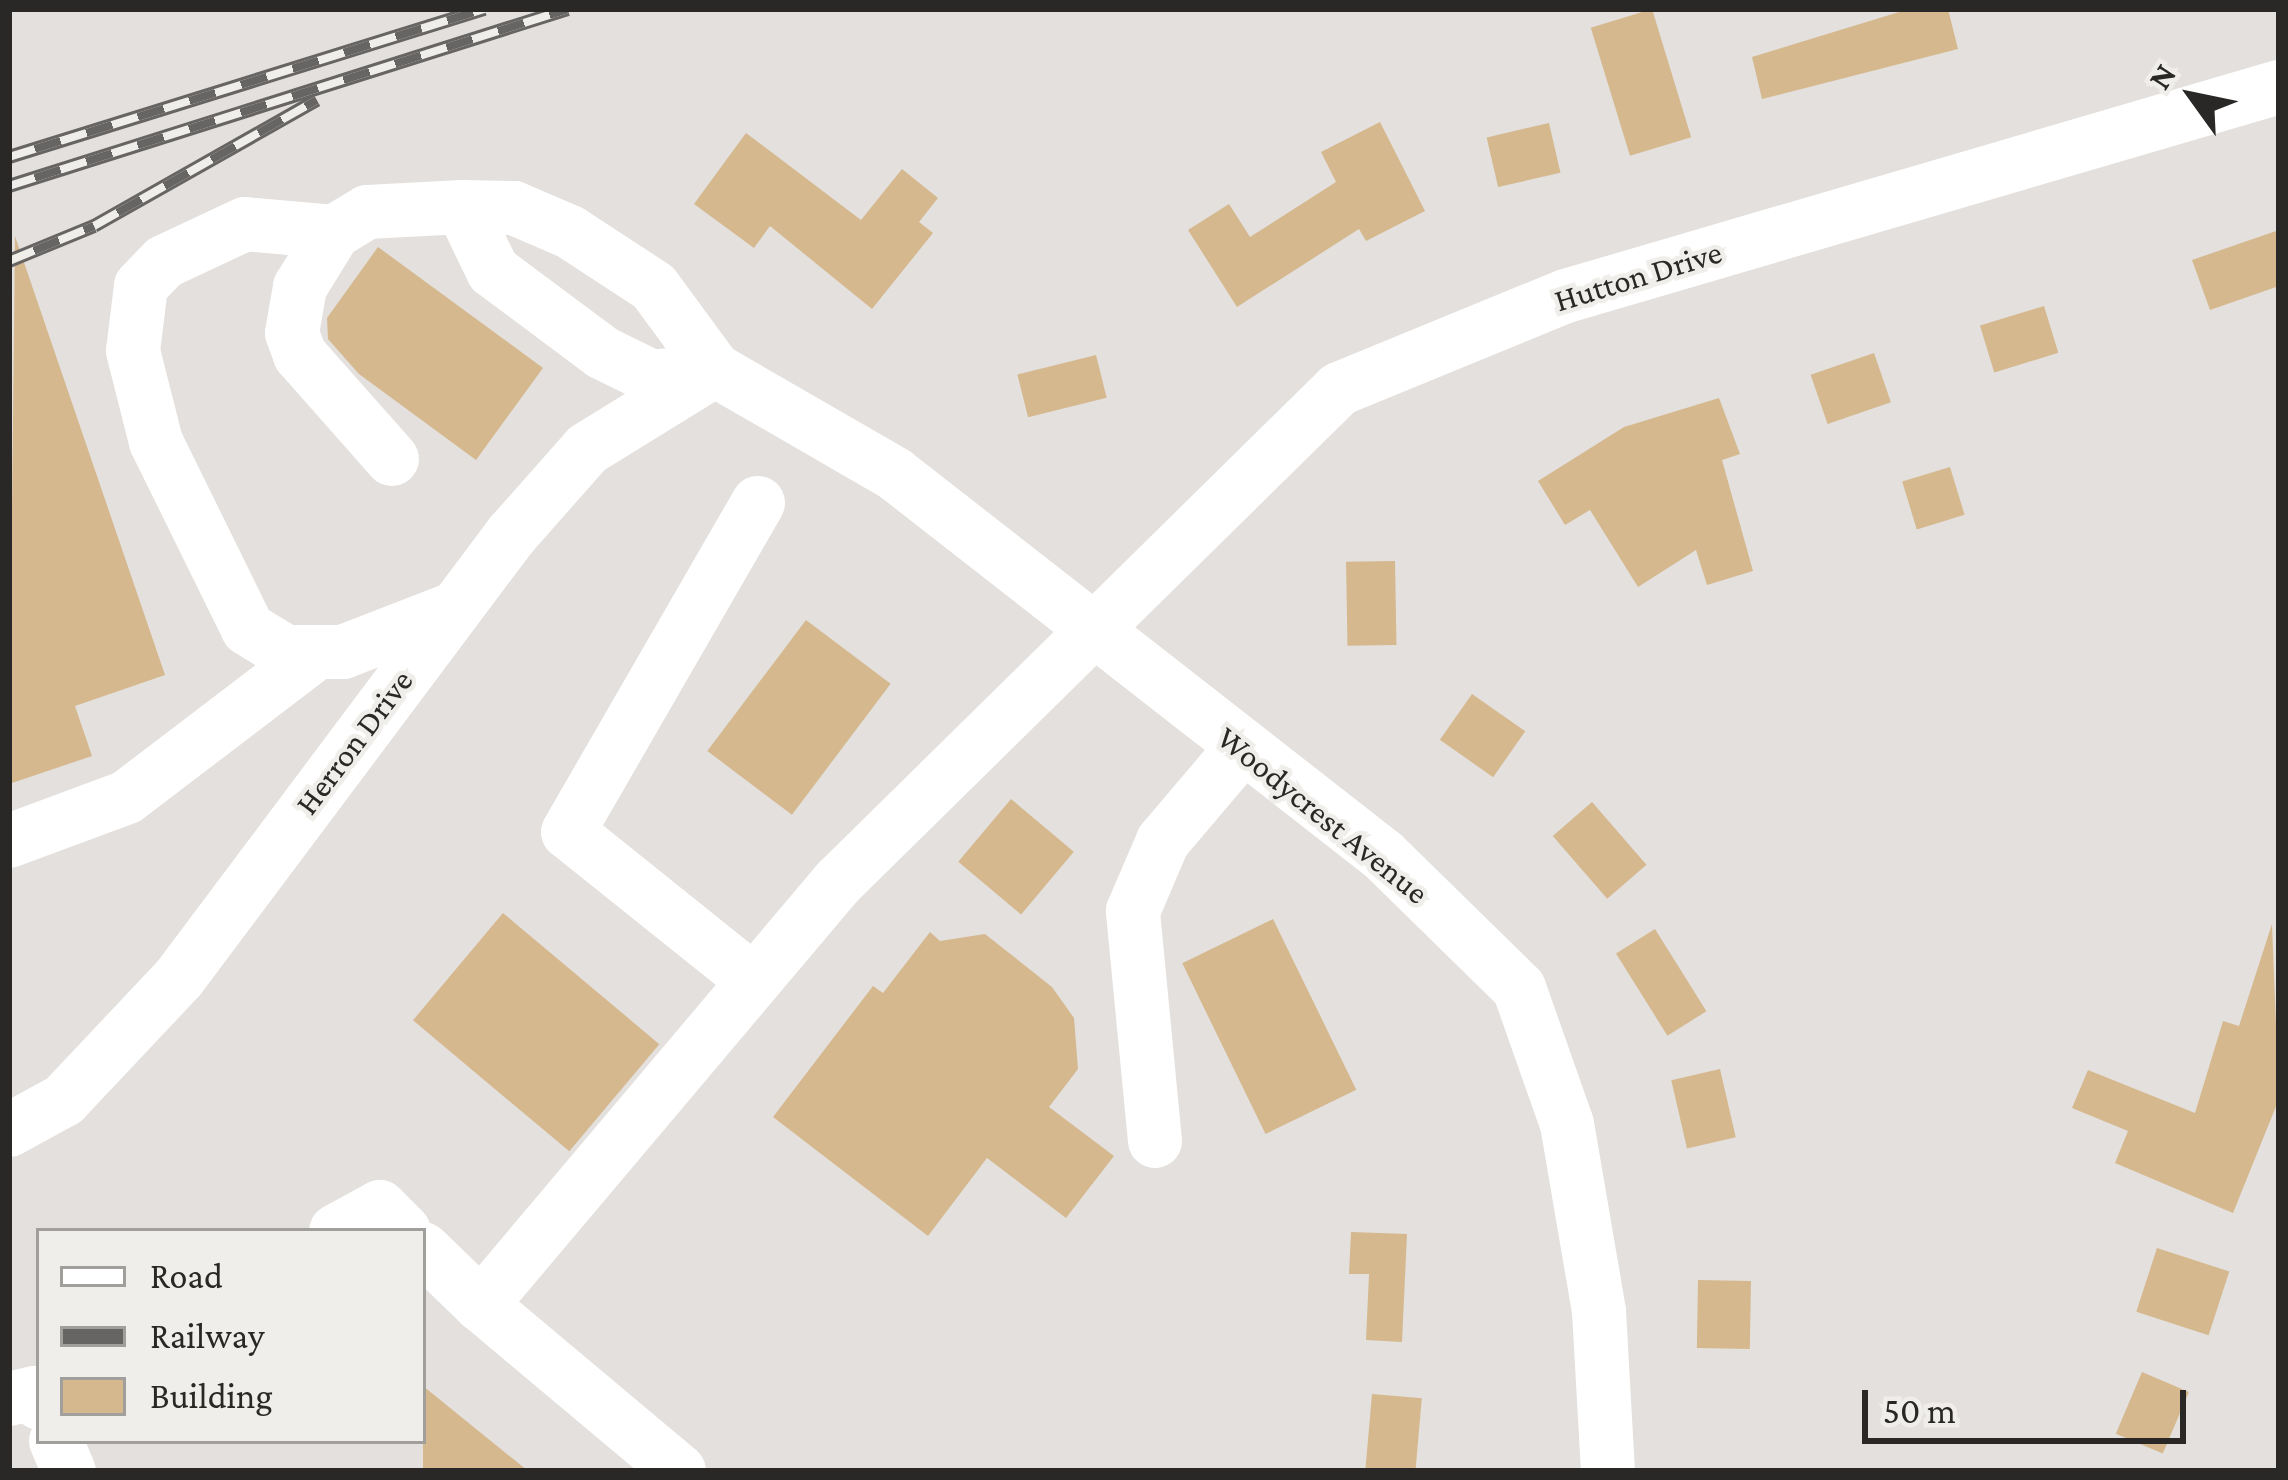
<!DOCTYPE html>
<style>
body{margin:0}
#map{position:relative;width:2288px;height:1480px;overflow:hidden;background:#e3e0dd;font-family:"Crimson Pro",serif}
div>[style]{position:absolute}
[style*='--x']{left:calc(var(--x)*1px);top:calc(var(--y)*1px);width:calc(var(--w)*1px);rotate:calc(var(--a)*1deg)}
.building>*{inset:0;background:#d5b88e;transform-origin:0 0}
.minor>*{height:54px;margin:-27px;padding:0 27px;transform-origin:27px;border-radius:27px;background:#fff}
.rail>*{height:14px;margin-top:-7px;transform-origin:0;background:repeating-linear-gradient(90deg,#f0eeea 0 27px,#676564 0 54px);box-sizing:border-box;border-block:3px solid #676564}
span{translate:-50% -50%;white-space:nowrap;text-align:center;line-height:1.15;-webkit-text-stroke:9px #f0eeea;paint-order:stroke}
.street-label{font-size:33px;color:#292827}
.frame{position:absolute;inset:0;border:12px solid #292827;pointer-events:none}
.legend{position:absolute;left:36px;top:1228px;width:390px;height:216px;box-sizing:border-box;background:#f0eeea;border:3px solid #a09f9c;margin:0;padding:15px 21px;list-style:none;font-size:36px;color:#292827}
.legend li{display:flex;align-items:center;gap:24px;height:60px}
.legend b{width:60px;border:3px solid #a09f9c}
.north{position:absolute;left:2132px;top:36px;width:120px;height:120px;-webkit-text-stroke:9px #f0eeea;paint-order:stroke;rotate:303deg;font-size:33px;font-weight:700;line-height:48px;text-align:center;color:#292827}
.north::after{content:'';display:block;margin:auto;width:42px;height:54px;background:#292827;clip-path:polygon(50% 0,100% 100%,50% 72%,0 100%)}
.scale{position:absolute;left:1862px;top:1390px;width:324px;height:54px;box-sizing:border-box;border:6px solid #292827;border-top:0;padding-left:15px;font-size:36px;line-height:42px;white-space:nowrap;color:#292827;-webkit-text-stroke:9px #f0eeea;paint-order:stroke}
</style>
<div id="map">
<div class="building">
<div style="left:1652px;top:9px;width:134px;height:64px;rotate:73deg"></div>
<div style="clip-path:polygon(1909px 9px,1948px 9px,1958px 49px,1762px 99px,1752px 57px)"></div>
<div style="clip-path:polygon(1380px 122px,1425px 211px,1366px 241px,1359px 229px,1237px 307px,1188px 230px,1229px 204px,1250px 237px,1336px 182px,1321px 152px)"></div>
<div style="left:1549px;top:123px;width:51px;height:64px;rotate:77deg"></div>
<div style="clip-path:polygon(746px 133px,861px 220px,902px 169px,938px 198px,919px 222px,933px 233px,872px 309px,770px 226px,754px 248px,694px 204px)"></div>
<div style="clip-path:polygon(2279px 230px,2279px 286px,2210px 310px,2192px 260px)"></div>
<div style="clip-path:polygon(15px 236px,165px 675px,75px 706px,92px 756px,9px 784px)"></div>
<div style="clip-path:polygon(378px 247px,543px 368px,476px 460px,359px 374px,328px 339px,327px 318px)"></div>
<div style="left:2044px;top:306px;width:49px;height:67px;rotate:73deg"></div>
<div style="left:1874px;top:353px;width:52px;height:67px;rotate:71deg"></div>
<div style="left:1096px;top:355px;width:44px;height:81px;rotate:76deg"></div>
<div style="clip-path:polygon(1719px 398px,1740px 454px,1722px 460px,1753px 571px,1707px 585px,1696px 550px,1638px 587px,1590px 510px,1565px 525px,1538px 481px,1624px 427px)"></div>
<div style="left:1950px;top:467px;width:50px;height:50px;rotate:73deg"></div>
<div style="left:1395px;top:561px;width:84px;height:49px;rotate:89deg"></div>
<div style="left:806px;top:620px;width:106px;height:164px;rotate:37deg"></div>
<div style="left:1472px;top:694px;width:65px;height:56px;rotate:35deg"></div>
<div style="left:1011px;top:799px;width:82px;height:82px;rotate:40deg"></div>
<div style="left:1592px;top:802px;width:83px;height:52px;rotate:49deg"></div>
<div style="left:503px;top:913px;width:204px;height:140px;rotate:40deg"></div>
<div style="left:1273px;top:919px;width:190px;height:101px;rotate:64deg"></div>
<div style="clip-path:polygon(2272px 924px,2279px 1099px,2233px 1213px,2115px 1163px,2128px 1131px,2072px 1108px,2088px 1070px,2195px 1113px,2223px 1021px,2239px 1026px)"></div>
<div style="left:1655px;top:929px;width:97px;height:46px;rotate:58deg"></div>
<div style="clip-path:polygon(930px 932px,940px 941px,985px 934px,1052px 987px,1074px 1018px,1078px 1069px,1049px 1107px,1114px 1156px,1066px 1218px,987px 1158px,928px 1236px,773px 1117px,873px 986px,883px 993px)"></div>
<div style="left:1720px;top:1069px;width:70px;height:50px;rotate:77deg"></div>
<div style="clip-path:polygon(1351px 1232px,1407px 1234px,1402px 1342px,1366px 1340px,1369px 1274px,1349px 1274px)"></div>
<div style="left:2157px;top:1248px;width:76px;height:67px;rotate:18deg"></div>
<div style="left:1698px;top:1280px;width:53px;height:68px;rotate:1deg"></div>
<div style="left:2142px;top:1372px;width:51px;height:67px;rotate:23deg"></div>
<div style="clip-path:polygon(423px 1386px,528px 1471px,423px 1471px)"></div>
<div style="left:1372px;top:1394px;width:50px;height:77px;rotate:5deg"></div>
</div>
<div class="minor">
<div style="--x:462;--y:207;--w:52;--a:1.1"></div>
<div style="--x:514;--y:208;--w:61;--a:23.2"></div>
<div style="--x:570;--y:232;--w:100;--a:33.2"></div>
<div style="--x:654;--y:287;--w:103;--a:53.7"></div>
<div style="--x:715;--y:370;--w:63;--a:173.7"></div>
<div style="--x:652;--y:377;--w:55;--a:-153.9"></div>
<div style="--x:603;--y:353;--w:137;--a:-143.3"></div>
<div style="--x:493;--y:271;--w:71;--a:-115.8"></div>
<div style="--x:334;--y:232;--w:89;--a:-174.9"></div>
<div style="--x:245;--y:224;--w:89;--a:154.9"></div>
<div style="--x:164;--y:262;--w:33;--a:134"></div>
<div style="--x:141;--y:286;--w:65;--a:97"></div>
<div style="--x:133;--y:351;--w:94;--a:75.8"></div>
<div style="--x:156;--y:442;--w:208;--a:63.8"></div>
<div style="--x:248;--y:629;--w:44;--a:31.2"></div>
<div style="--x:286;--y:652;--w:57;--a:0"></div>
<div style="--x:343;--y:652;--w:121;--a:-21.3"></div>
<div style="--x:715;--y:370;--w:208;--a:30"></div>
<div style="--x:895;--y:474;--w:619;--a:37.98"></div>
<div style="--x:1383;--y:855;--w:190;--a:44.4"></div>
<div style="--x:1519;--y:988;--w:144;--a:70.6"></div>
<div style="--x:1567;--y:1124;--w:190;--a:80.3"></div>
<div style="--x:1599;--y:1311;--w:160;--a:86.8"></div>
<div style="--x:392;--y:459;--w:139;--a:-131.5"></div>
<div style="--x:300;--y:355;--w:23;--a:-110"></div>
<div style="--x:292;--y:333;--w:47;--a:-80.1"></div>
<div style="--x:300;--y:287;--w:65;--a:-58.3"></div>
<div style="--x:334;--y:232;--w:39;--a:-31"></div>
<div style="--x:367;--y:212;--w:95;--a:-3"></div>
<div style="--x:9;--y:841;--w:126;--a:-20.4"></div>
<div style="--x:127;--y:797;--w:231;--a:-37.3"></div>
<div style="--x:754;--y:981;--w:238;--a:-141.3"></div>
<div style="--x:568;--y:832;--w:380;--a:-60"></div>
<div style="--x:9;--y:1130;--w:63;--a:-28.6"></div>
<div style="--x:64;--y:1100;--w:168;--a:-46.7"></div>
<div style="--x:179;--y:978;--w:554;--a:-53.15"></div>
<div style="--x:511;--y:535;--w:115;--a:-48.5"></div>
<div style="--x:587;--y:449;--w:150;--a:-31.7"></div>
<div style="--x:1155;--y:1141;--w:231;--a:-95.5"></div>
<div style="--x:1133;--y:911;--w:76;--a:-66.8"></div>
<div style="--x:1163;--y:841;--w:122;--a:-49.7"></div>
<div style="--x:336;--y:1231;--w:50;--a:-28.6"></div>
<div style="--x:380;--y:1207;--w:34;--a:45"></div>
<div style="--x:423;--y:1249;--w:81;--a:44"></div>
<div style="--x:9;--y:1399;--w:26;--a:-13"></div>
<div style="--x:34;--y:1393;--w:11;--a:63"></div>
<div style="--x:56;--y:1441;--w:33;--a:67"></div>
<div style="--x:679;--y:1471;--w:258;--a:-140"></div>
<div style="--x:481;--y:1305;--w:552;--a:-49.85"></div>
<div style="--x:837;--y:883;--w:704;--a:-44.54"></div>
<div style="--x:1339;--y:389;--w:245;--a:-22.3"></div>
<div style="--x:1566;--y:296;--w:743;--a:-16.34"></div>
</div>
<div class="rail">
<div style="--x:9;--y:157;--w:498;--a:-17.3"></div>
<div style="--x:9;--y:186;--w:586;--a:-17.57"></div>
<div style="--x:9;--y:261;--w:92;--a:-22.4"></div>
<div style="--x:94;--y:226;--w:256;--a:-29.5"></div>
</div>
<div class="street-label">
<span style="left:1638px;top:276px;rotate:-17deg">Hutton Drive</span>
<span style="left:354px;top:742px;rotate:-53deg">Herron Drive</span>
<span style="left:1323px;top:815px;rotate:39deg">Woodycrest Avenue</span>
</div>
<div class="frame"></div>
<ul class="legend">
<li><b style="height:15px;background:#fff"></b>Road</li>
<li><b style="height:15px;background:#676564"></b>Railway</li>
<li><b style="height:33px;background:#d5b88e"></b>Building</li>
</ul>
<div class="north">N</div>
<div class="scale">50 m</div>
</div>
